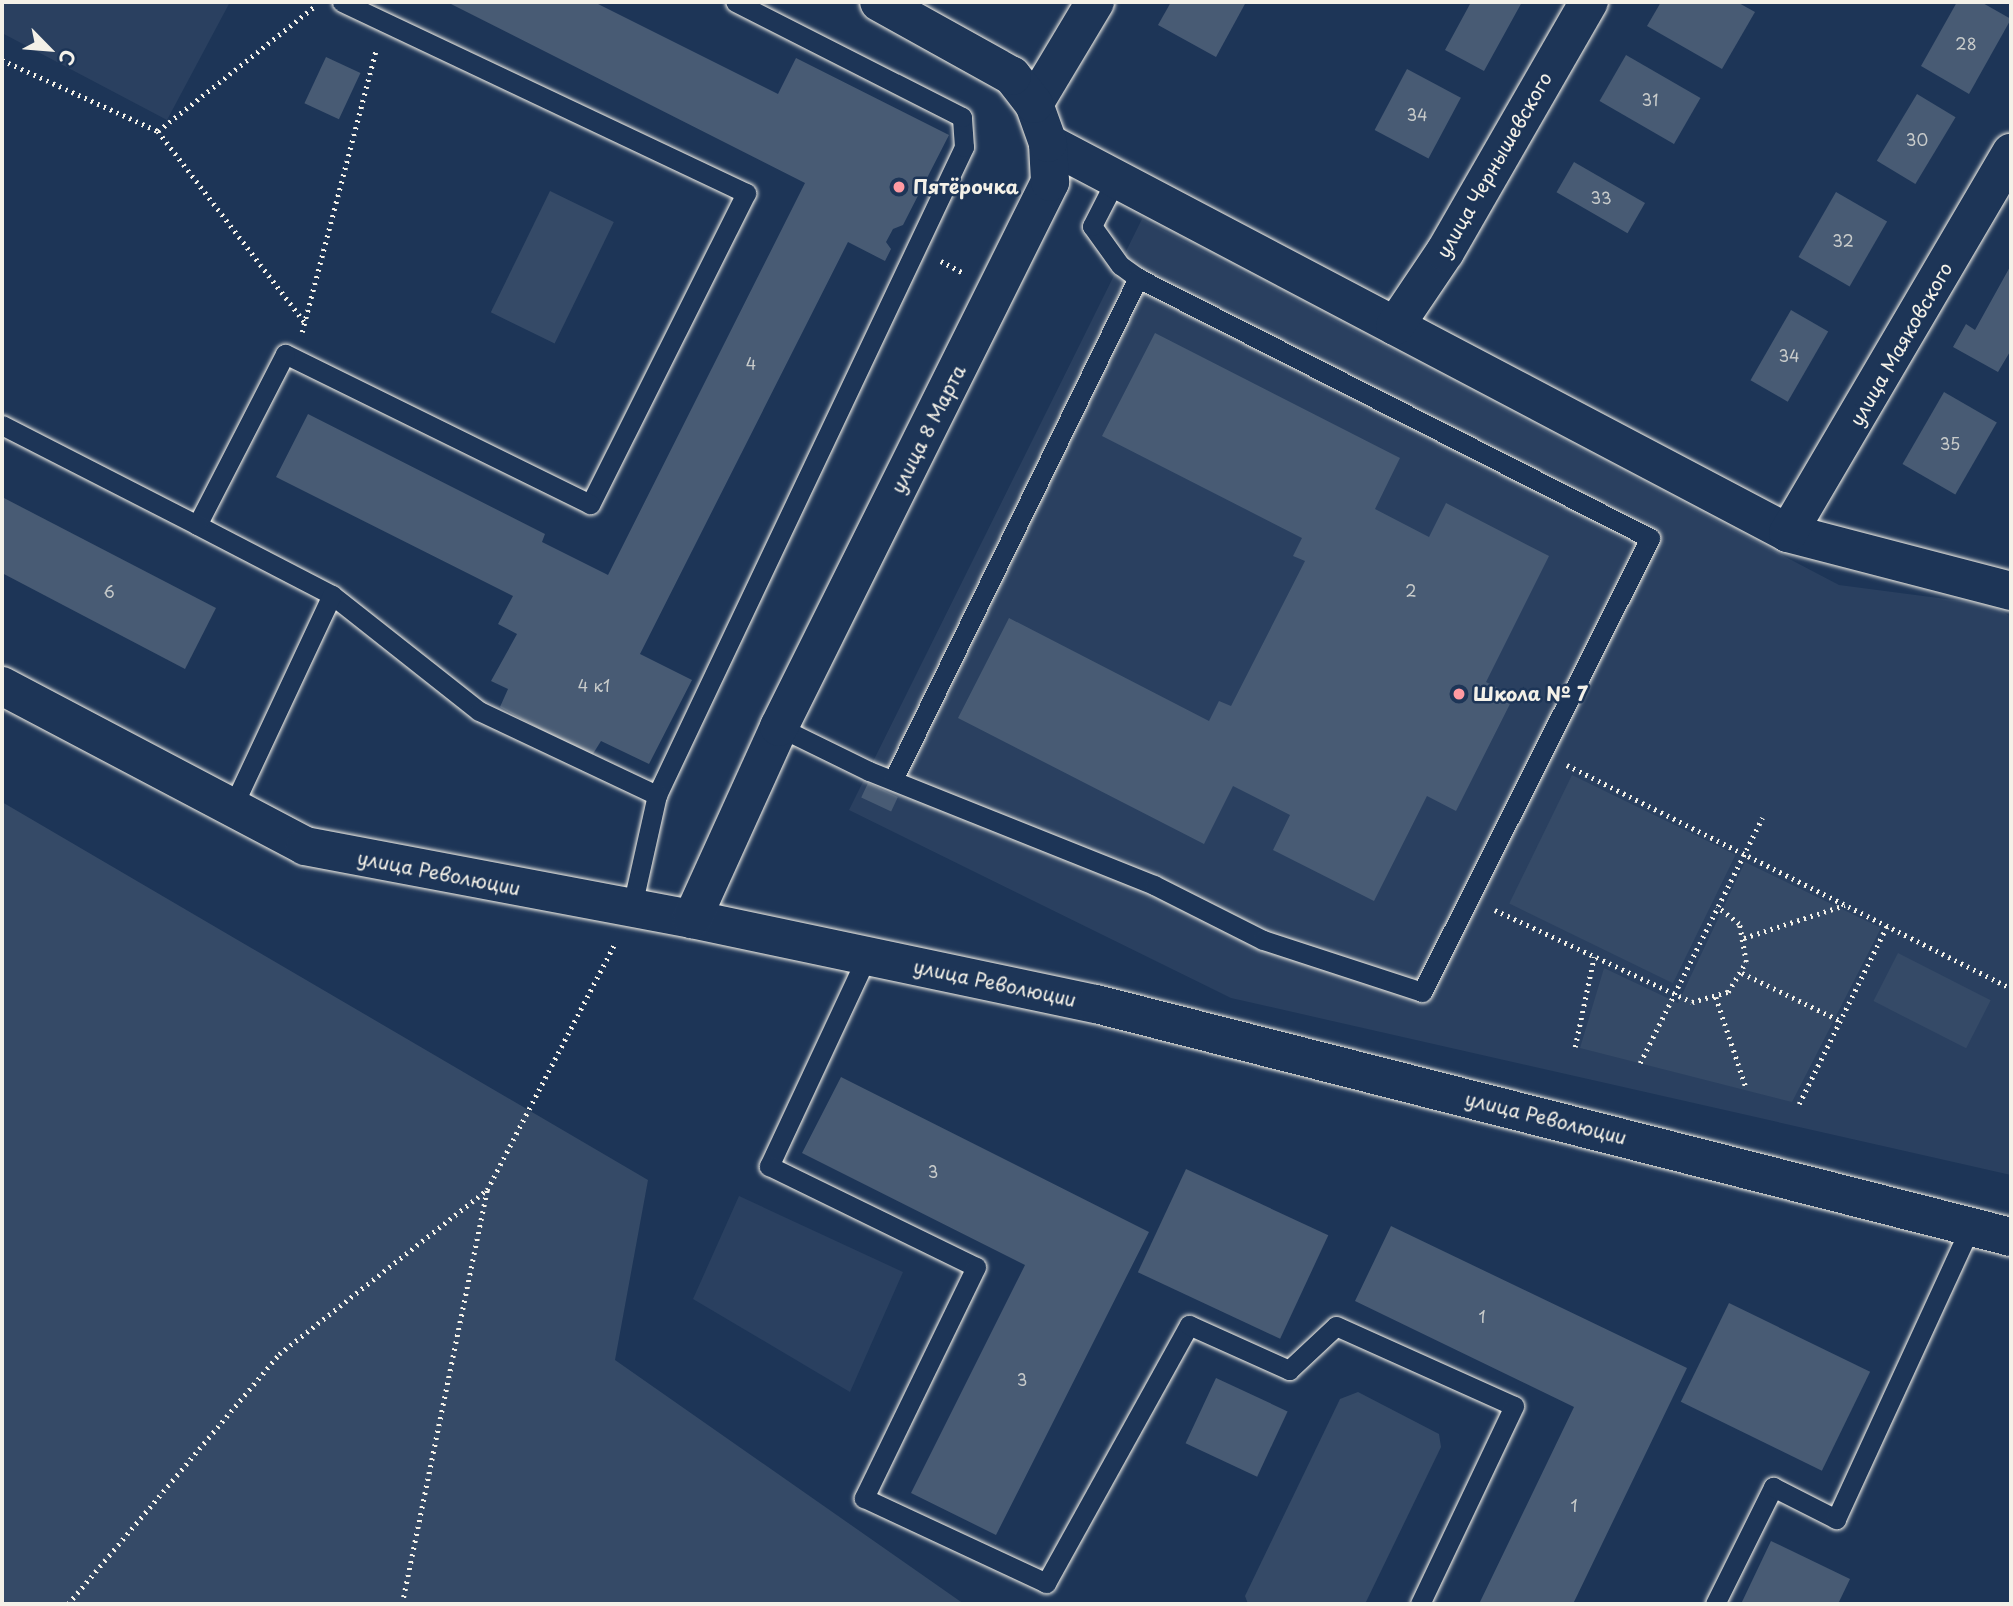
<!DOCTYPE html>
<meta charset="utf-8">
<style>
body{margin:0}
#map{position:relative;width:2013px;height:1606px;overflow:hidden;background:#1d3557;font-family:"Playpen Sans",sans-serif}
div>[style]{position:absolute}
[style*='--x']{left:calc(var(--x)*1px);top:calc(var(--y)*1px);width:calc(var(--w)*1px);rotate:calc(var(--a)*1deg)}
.built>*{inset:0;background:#2a4060}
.green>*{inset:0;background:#354a67;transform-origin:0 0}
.building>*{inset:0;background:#485b74;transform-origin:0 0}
.path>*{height:4.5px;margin-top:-2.25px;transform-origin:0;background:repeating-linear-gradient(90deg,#f4f1e8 0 2px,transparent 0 7px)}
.roads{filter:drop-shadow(0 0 2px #f4f1e8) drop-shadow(0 0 2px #f4f1e8)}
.lane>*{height:19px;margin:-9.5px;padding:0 9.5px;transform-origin:9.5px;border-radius:9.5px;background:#1d3557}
.street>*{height:38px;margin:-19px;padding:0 19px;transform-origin:19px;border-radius:19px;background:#1d3557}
.dots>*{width:19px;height:19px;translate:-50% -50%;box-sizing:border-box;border:4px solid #1d3557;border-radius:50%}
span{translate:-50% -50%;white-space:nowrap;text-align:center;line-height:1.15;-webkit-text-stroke:5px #1d3557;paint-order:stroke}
.number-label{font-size:16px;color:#c9cccb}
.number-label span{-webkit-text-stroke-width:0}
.street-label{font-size:19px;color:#f4f1e8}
.poi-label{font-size:19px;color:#f4f1e8;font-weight:700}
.left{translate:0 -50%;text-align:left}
.frame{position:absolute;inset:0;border:4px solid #f4f1e8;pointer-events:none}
.north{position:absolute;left:14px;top:14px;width:70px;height:70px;-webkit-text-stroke:5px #1d3557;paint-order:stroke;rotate:115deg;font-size:19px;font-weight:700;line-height:28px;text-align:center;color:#f4f1e8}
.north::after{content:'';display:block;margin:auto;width:24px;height:32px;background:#f4f1e8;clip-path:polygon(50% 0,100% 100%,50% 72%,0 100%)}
</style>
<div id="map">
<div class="built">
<div style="clip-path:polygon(2px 2px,230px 2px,167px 120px,2px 33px)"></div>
<div style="clip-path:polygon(1142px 219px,1839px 585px,1992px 605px,2011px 617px,2011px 1175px,1231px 998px,849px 810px)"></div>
<div style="clip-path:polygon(739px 1196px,903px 1272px,850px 1392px,693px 1299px)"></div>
</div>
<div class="green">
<div style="left:550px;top:191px;width:71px;height:135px;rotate:26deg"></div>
<div style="left:1572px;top:775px;width:182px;height:143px;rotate:26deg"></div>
<div style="clip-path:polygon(2px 802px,648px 1180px,615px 1360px,964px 1604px,2px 1604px)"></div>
<div style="clip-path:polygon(1745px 862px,1881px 928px,1792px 1102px,1580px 1048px,1604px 968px,1678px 1003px)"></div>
<div style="left:1898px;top:953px;width:104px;height:54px;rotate:27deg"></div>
<div style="clip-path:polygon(1358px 1392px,1439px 1434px,1441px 1447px,1365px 1604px,1248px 1604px,1245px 1596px,1340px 1399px)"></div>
</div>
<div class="building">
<div style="clip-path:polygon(447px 2px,594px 2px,778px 94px,796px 58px,949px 135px,903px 225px,893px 229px,886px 242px,891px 249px,885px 261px,848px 242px,640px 654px,692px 680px,649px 764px,601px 741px,591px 757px,500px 707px,508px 689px,491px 681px,517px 634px,498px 624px,513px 596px,276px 477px,308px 414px,545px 534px,542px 542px,608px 575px,805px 183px)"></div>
<div style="clip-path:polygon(1171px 2px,1246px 2px,1216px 57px,1158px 25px)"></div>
<div style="clip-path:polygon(1466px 2px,1522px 2px,1484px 71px,1445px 50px,1470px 4px)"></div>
<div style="clip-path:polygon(1661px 2px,1737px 2px,1755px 12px,1722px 69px,1647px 26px)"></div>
<div style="clip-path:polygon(1957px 2px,1981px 2px,2011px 19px,1969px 94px,1921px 66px)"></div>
<div style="left:1626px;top:55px;width:86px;height:53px;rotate:30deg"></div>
<div style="left:326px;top:57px;width:38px;height:51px;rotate:25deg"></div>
<div style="left:1407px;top:69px;width:61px;height:69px;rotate:28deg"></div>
<div style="left:1917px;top:94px;width:45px;height:78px;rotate:31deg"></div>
<div style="left:1574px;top:162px;width:82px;height:35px;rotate:30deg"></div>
<div style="left:1836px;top:192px;width:59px;height:75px;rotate:30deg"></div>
<div style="clip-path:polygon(2011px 265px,2011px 350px,1998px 372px,1953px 347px,1966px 324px,1975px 330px)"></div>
<div style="left:1791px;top:310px;width:43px;height:81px;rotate:30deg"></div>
<div style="clip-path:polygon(1155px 333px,1400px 458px,1375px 509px,1429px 537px,1446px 503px,1549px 556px,1486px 682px,1514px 696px,1456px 811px,1427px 796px,1374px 901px,1273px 850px,1290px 815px,1233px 786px,1204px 844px,958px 718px,1009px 618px,1209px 721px,1219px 701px,1231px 706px,1305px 561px,1293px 556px,1302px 538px,1102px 436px)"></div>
<div style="left:1944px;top:392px;width:61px;height:83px;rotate:30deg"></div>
<div style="clip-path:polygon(2px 497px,216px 608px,185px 669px,2px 573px)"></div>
<div style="left:868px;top:783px;width:33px;height:16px;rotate:25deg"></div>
<div style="clip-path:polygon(841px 1077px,1149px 1232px,996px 1535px,911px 1493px,1025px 1265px,802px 1153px)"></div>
<div style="left:1186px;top:1169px;width:157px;height:114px;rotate:25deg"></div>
<div style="clip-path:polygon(1391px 1226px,1687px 1368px,1573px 1604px,1479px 1604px,1574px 1407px,1355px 1301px)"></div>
<div style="left:1729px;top:1303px;width:157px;height:110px;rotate:26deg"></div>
<div style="left:1216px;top:1378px;width:79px;height:72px;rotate:25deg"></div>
<div style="clip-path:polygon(1771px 1541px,1850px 1579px,1838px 1604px,1741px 1604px)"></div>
</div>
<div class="path">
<div style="--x:2;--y:60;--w:171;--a:24.5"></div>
<div style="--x:158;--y:131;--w:199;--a:-38.5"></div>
<div style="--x:158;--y:131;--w:240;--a:52.5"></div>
<div style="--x:941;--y:261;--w:26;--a:28"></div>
<div style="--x:302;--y:332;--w:293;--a:-75.3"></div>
<div style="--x:1567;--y:765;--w:497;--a:26.7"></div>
<div style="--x:1495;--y:910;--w:217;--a:25"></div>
<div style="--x:1692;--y:1002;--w:37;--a:-16"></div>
<div style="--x:1728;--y:992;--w:35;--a:-59"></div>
<div style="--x:1746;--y:962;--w:39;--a:-100"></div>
<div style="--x:1739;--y:924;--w:28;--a:-142"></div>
<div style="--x:1744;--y:938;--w:106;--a:-18.1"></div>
<div style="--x:1742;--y:973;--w:110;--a:25.9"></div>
<div style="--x:1716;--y:997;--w:95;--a:71.6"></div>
<div style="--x:1575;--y:1047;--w:92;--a:-78.1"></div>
<div style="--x:1640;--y:1063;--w:274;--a:-63.5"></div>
<div style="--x:1799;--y:1104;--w:199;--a:-63.7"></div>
<div style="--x:68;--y:1604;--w:327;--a:-49.8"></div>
<div style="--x:279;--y:1354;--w:265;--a:-38.3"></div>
<div style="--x:487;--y:1190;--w:278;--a:-62.6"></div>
<div style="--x:402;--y:1604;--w:423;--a:-78.4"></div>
</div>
<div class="roads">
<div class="lane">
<div style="--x:342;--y:2;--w:447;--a:25.3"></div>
<div style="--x:746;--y:193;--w:348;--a:116.6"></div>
<div style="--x:590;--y:504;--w:340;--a:-153.8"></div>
<div style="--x:285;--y:354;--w:192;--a:117.2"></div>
<div style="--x:197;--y:525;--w:152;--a:27.4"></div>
<div style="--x:332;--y:595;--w:187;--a:38.3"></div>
<div style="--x:479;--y:711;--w:197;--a:25.3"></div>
<div style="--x:657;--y:795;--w:717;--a:-64.65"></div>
<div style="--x:964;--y:147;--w:30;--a:-94"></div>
<div style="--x:962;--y:117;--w:254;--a:-153.1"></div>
<div style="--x:2;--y:425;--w:219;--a:27.1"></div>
<div style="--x:779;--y:727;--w:100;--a:26.1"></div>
<div style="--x:869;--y:771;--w:307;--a:21.8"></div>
<div style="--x:1154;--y:885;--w:122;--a:26.8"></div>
<div style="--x:1263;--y:940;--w:167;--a:18.1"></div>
<div style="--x:1422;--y:992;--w:508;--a:-63.33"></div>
<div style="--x:1650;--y:538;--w:574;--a:-153.08"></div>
<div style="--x:1138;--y:278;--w:22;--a:-144"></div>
<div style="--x:1120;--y:265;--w:48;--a:-125.7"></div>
<div style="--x:1092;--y:226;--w:53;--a:-62.9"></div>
<div style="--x:893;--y:780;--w:559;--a:-63.99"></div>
<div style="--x:233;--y:806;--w:233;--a:-64.9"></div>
<div style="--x:631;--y:911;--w:119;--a:-77.4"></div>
<div style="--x:867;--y:956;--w:232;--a:115"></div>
<div style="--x:769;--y:1166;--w:230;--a:26"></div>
<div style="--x:976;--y:1267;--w:257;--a:115.9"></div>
<div style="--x:864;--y:1498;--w:201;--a:25"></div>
<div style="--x:1046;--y:1583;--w:295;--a:-61"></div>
<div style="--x:1189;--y:1325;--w:110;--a:24.2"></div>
<div style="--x:1289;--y:1370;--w:64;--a:-43.1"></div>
<div style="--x:1336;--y:1326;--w:195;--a:24.2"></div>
<div style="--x:1514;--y:1406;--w:219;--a:115.4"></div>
<div style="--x:1715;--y:1604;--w:131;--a:-63.6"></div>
<div style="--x:1773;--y:1487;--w:71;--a:26.9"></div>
<div style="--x:1836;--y:1519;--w:323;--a:-65.3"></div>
</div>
<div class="street">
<div style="--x:1034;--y:104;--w:119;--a:-59.1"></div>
<div style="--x:1048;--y:143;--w:836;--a:27.79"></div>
<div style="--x:1788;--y:533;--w:230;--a:14.6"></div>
<div style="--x:1395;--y:326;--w:89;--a:-56"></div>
<div style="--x:1445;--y:252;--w:289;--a:-60.1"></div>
<div style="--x:1788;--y:533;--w:441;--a:-59.6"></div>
<div style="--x:2;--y:686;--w:343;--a:27.8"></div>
<div style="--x:305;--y:846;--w:394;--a:10.7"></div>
<div style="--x:692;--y:919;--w:413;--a:11.9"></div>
<div style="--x:1096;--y:1004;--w:944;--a:14.29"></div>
<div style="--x:692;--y:919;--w:211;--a:-65.6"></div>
<div style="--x:779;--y:727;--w:609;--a:-63.56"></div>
<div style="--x:1050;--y:182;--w:39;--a:-93"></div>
<div style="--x:1048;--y:143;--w:41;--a:-109.7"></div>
<div style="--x:1034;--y:104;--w:36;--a:-128"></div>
<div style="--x:1012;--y:76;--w:152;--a:-150.9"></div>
</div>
</div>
<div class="dots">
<div style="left:899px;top:187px;background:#ff9aa2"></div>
<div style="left:1459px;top:694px;background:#ff9aa2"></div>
</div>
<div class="number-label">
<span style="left:1966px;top:43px">28</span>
<span style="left:1650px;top:99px">31</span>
<span style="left:1417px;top:114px">34</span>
<span style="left:1917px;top:139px">30</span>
<span style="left:1601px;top:197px">33</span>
<span style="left:1843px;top:240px">32</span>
<span style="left:1789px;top:355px">34</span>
<span style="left:751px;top:363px">4</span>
<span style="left:1950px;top:443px">35</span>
<span style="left:1411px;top:590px">2</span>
<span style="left:109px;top:591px">6</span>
<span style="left:594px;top:685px">4 к1</span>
<span style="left:933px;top:1171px">3</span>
<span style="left:1482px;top:1316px">1</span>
<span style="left:1022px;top:1379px">3</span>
<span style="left:1574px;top:1505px">1</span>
</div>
<div class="street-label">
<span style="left:1494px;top:165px;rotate:-60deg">улица Чернышевского</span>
<span style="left:1901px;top:344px;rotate:-60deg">улица Маяковского</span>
<span style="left:928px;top:429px;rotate:-63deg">улица 8 Марта</span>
<span style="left:439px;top:873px;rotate:11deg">улица Революции</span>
<span style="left:995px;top:983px;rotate:12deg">улица Революции</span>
<span style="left:1546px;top:1118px;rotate:14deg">улица Революции</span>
</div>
<div class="poi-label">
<span class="left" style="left:913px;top:187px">Пятёрочка</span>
<span class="left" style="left:1473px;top:694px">Школа № 7</span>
</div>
<div class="frame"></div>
<div class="north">С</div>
</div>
